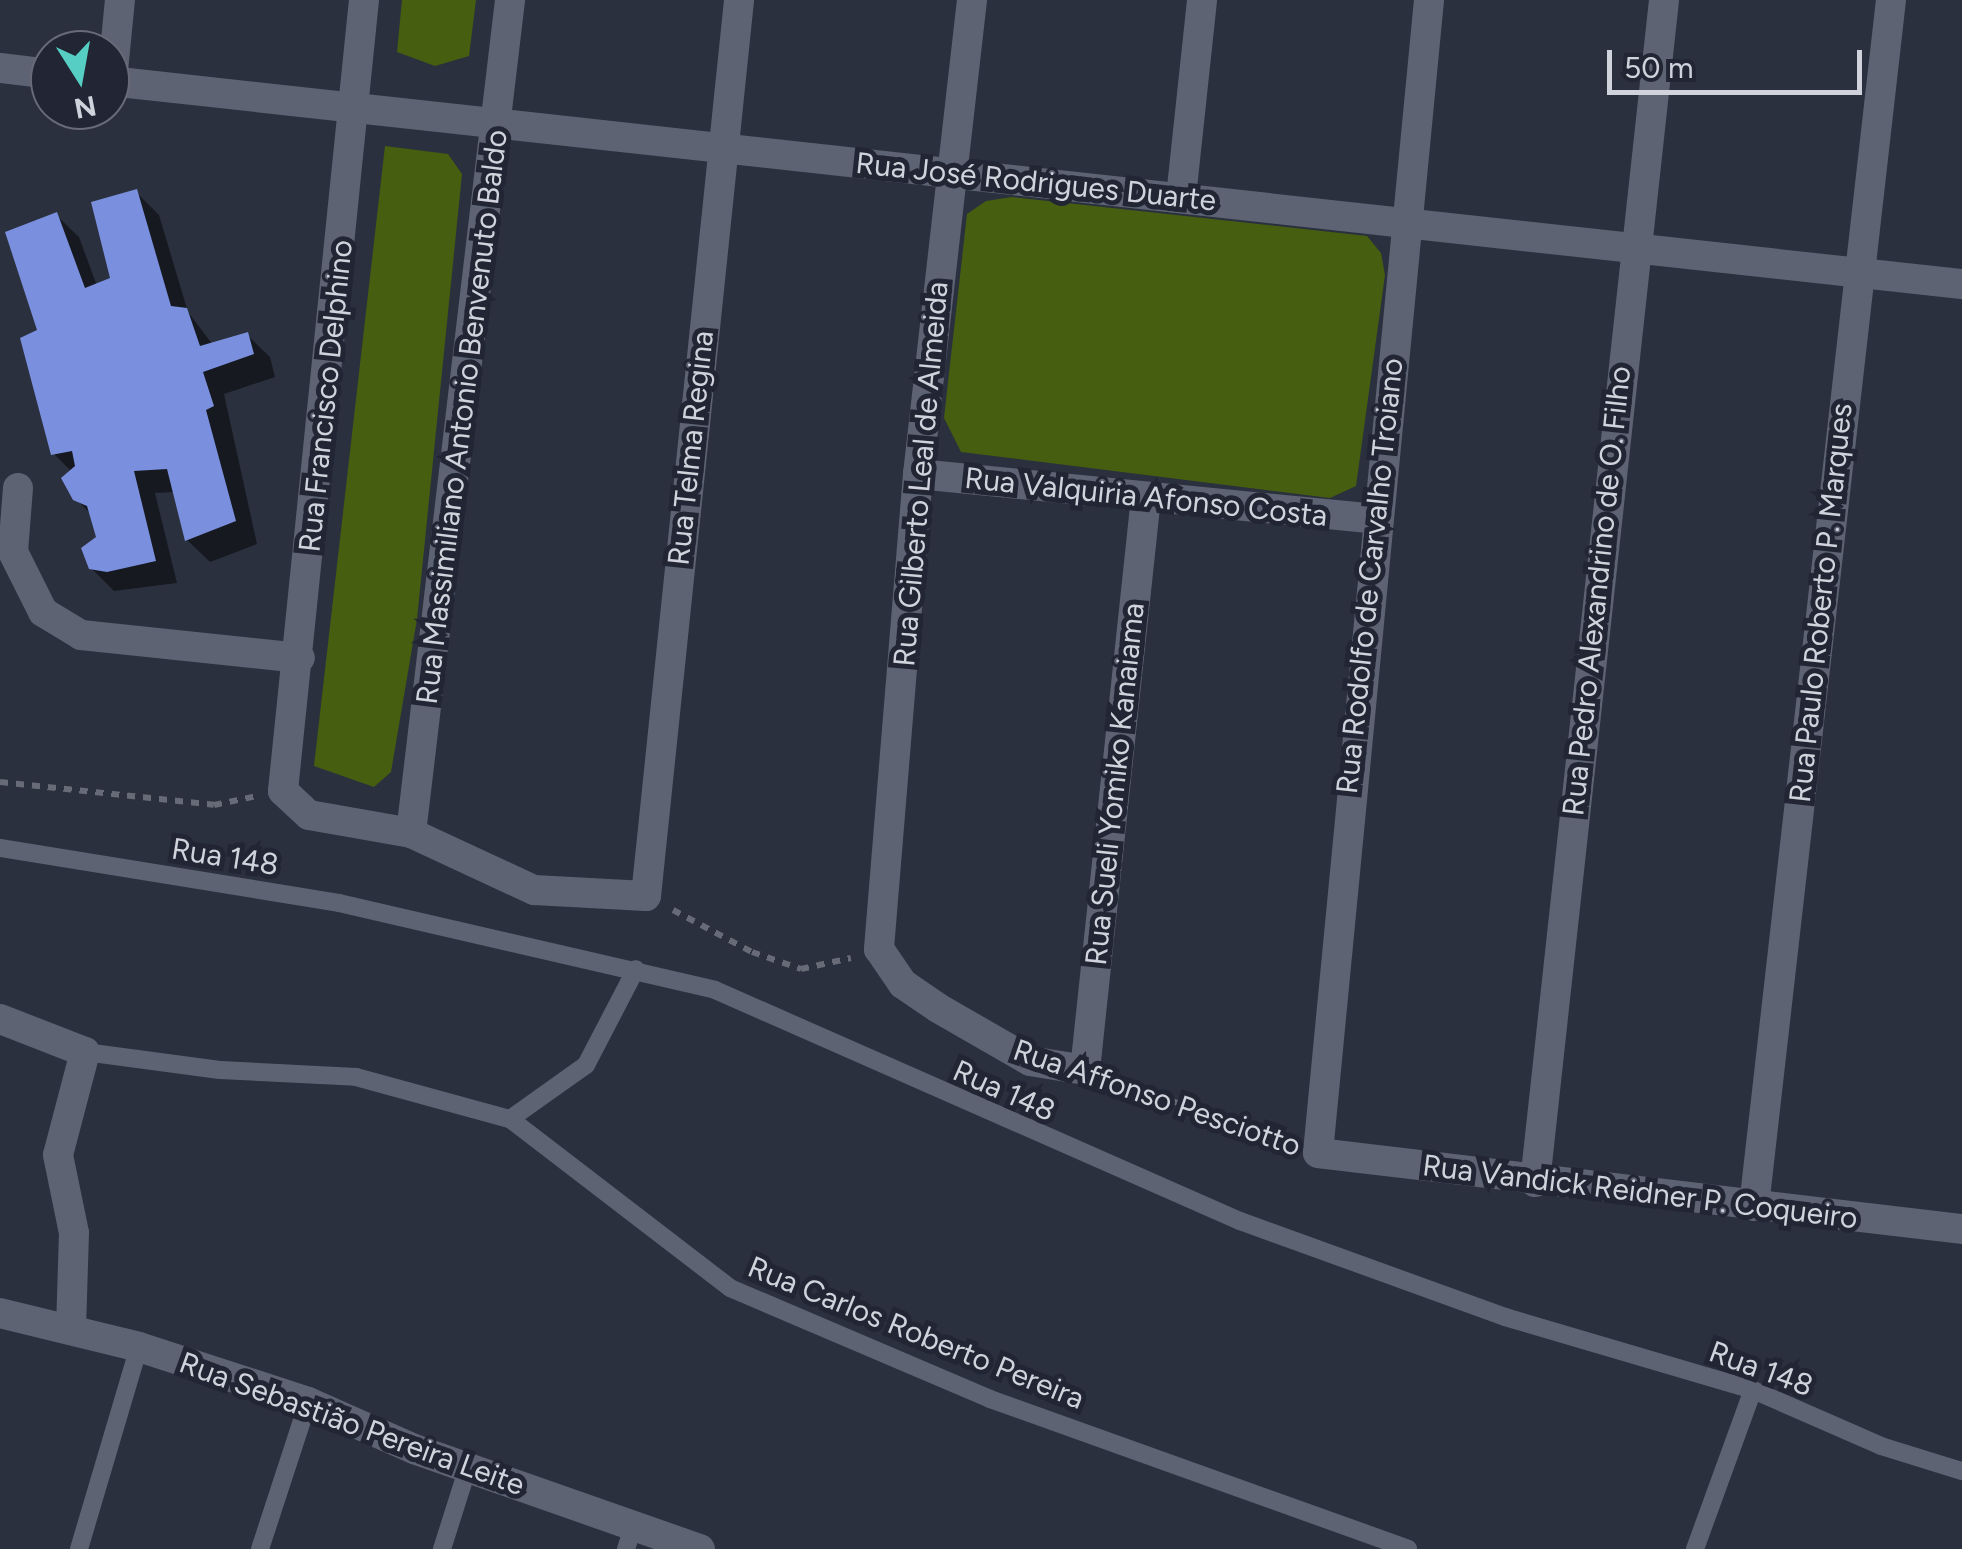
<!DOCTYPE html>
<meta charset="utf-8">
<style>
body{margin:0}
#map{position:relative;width:1962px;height:1549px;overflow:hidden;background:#2b303e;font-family:Figtree,sans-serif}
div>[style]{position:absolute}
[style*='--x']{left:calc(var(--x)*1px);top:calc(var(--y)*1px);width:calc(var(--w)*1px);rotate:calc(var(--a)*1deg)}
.green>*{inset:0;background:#465e0f}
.shadow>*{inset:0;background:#0007}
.building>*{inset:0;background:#7a90de}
.path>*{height:6px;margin-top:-3px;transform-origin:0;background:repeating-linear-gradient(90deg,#666b77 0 8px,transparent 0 16px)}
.lane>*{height:18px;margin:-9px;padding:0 9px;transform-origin:9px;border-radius:9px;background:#5d6373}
.street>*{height:30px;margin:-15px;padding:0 15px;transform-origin:15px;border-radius:15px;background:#5d6373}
span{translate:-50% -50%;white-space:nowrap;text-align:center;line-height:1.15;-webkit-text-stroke:10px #222634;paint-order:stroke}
.street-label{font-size:30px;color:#d0d3dc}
.north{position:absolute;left:30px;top:30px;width:100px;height:100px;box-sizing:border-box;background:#222634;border:2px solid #686b77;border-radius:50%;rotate:169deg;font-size:28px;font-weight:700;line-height:40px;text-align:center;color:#d0d3dc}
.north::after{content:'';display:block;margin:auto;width:35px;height:45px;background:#56cec4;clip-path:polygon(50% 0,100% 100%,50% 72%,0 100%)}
.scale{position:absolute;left:1607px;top:50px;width:255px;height:45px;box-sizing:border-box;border:5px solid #d0d3dc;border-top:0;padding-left:12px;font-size:30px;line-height:35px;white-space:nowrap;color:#d0d3dc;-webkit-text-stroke:8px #222634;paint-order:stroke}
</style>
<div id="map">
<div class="green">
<div style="clip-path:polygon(402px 0,476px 0,469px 56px,435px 66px,397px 52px)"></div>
<div style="clip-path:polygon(385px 146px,448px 154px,462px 174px,417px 619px,391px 772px,374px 787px,314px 766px)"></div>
<div style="clip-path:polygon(1012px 197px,1367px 236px,1381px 253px,1385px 275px,1356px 486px,1330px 498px,961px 452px,944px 418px,967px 214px,986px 201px)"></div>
</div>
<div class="shadow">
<div style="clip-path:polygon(136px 192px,159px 215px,188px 312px,213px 345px,247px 335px,270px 357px,275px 377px,224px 394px,257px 544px,210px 562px,187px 540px,175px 492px,155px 493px,177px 583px,114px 591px,91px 568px,99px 538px,93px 516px,75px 498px,72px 472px,53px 453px,40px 331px,56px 215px,79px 237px,97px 286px,113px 280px)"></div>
</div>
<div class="building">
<div style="clip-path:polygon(137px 189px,171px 306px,187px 308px,200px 346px,248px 332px,254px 354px,203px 372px,214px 406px,206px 410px,236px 521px,185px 541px,167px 469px,134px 471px,156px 561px,107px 572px,89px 569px,81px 548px,96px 537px,87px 506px,73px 500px,61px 478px,75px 466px,72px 451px,51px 455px,20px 338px,37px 330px,5px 232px,57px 212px,85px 288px,110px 278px,91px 202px)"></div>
</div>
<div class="path">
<div style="--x:0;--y:782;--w:215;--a:6.1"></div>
<div style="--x:214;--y:805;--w:44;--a:-11.8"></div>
<div style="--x:673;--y:910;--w:89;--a:28"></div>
<div style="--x:752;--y:952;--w:52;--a:19.1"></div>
<div style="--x:801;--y:969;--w:51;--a:-12.4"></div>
<div style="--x:1110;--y:1079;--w:192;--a:19.5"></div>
</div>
<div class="lane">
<div style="--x:0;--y:848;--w:343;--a:9.2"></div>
<div style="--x:339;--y:903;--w:386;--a:13"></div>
<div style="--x:715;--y:990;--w:574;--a:23.75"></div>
<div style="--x:1240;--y:1221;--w:282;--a:19.9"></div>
<div style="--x:1505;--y:1317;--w:259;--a:16.4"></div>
<div style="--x:1753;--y:1390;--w:140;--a:23.6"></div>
<div style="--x:1881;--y:1446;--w:85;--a:17.2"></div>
<div style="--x:85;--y:1052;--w:136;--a:7.6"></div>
<div style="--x:220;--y:1070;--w:136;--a:2.9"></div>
<div style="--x:356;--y:1077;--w:160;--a:15.3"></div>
<div style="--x:510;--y:1119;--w:277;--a:37.5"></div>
<div style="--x:730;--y:1288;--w:283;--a:23.1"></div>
<div style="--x:990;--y:1399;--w:444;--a:19.7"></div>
<div style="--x:510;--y:1119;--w:93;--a:-35.4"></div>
<div style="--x:586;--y:1065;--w:108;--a:-62.5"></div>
<div style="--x:79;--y:1549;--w:211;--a:-73.5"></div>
<div style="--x:260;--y:1549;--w:155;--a:-71.9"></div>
<div style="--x:442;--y:1549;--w:86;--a:-72.4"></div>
<div style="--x:626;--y:1549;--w:23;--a:-72"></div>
<div style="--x:1695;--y:1549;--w:169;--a:-70"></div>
</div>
<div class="street">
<div style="--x:364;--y:0;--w:795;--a:95.85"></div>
<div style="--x:283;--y:791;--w:35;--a:43"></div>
<div style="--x:309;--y:815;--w:104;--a:10"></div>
<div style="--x:411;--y:833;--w:136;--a:24.9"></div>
<div style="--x:534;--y:890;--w:112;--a:3.1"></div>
<div style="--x:646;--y:896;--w:901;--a:-84.07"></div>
<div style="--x:972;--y:0;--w:477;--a:96.5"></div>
<div style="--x:918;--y:474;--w:477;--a:94.7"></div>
<div style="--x:879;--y:949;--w:42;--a:55.6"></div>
<div style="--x:903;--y:984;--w:42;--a:34.4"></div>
<div style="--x:938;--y:1008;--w:106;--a:29.9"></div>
<div style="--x:1030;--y:1061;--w:56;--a:9.3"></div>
<div style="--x:1085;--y:1070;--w:576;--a:-83.92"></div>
<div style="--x:1429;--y:0;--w:1158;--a:95.5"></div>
<div style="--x:1318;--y:1153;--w:648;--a:6.73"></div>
<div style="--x:0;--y:68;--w:50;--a:6.8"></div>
<div style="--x:110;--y:81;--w:1863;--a:6.26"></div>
<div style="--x:112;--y:81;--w:81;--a:-84.4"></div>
<div style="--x:1181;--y:197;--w:198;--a:-83.9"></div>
<div style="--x:918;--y:474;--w:458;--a:5.6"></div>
<div style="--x:18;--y:488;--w:64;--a:94.5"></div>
<div style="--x:13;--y:552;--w:67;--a:63.4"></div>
<div style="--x:43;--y:612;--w:44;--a:31.2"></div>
<div style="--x:81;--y:635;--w:220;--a:6"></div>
<div style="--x:411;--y:833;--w:839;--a:-83.22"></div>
<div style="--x:0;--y:1019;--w:91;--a:21.2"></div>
<div style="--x:85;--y:1052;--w:106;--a:104.7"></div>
<div style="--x:58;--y:1155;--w:80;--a:78.4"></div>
<div style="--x:74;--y:1233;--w:97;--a:91.8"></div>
<div style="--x:1535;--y:1182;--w:1189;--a:-83.77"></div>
<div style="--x:1754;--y:1206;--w:1214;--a:-83.52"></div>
<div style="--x:0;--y:1313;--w:143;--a:13.7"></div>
<div style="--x:139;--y:1347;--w:178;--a:18"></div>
<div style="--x:308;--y:1402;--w:116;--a:23.9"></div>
<div style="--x:414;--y:1449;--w:303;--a:19.3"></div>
</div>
<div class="street-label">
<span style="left:1036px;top:182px;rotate:6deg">Rua José Rodrigues Duarte</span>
<span style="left:326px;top:396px;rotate:-84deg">Rua Francisco Delphino</span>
<span style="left:462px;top:417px;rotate:-83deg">Rua Massimiliano Antonio Benvenuto Baldo</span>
<span style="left:691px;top:448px;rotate:-84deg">Rua Telma Regina</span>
<span style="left:921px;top:474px;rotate:-85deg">Rua Gilberto Leal de Almeida</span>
<span style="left:1146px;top:497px;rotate:6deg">Rua Valquiria Afonso Costa</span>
<span style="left:1370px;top:576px;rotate:-84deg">Rua Rodolfo de Carvalho Troiano</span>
<span style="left:1597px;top:591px;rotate:-84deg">Rua Pedro Alexandrino de O. Filho</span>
<span style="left:1821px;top:603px;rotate:-84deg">Rua Paulo Roberto P. Marques</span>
<span style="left:1115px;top:784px;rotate:-84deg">Rua Sueli Yomiko Kanaiama</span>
<span style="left:225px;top:857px;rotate:9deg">Rua 148</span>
<span style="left:1004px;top:1091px;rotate:24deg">Rua 148</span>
<span style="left:1157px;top:1098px;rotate:19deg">Rua Affonso Pesciotto</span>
<span style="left:1640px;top:1192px;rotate:7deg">Rua Vandick Reidner P. Coqueiro</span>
<span style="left:916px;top:1333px;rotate:22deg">Rua Carlos Roberto Pereira</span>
<span style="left:1761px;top:1369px;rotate:20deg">Rua 148</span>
<span style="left:352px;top:1424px;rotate:20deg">Rua Sebastião Pereira Leite</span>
</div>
<div class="north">N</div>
<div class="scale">50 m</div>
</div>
